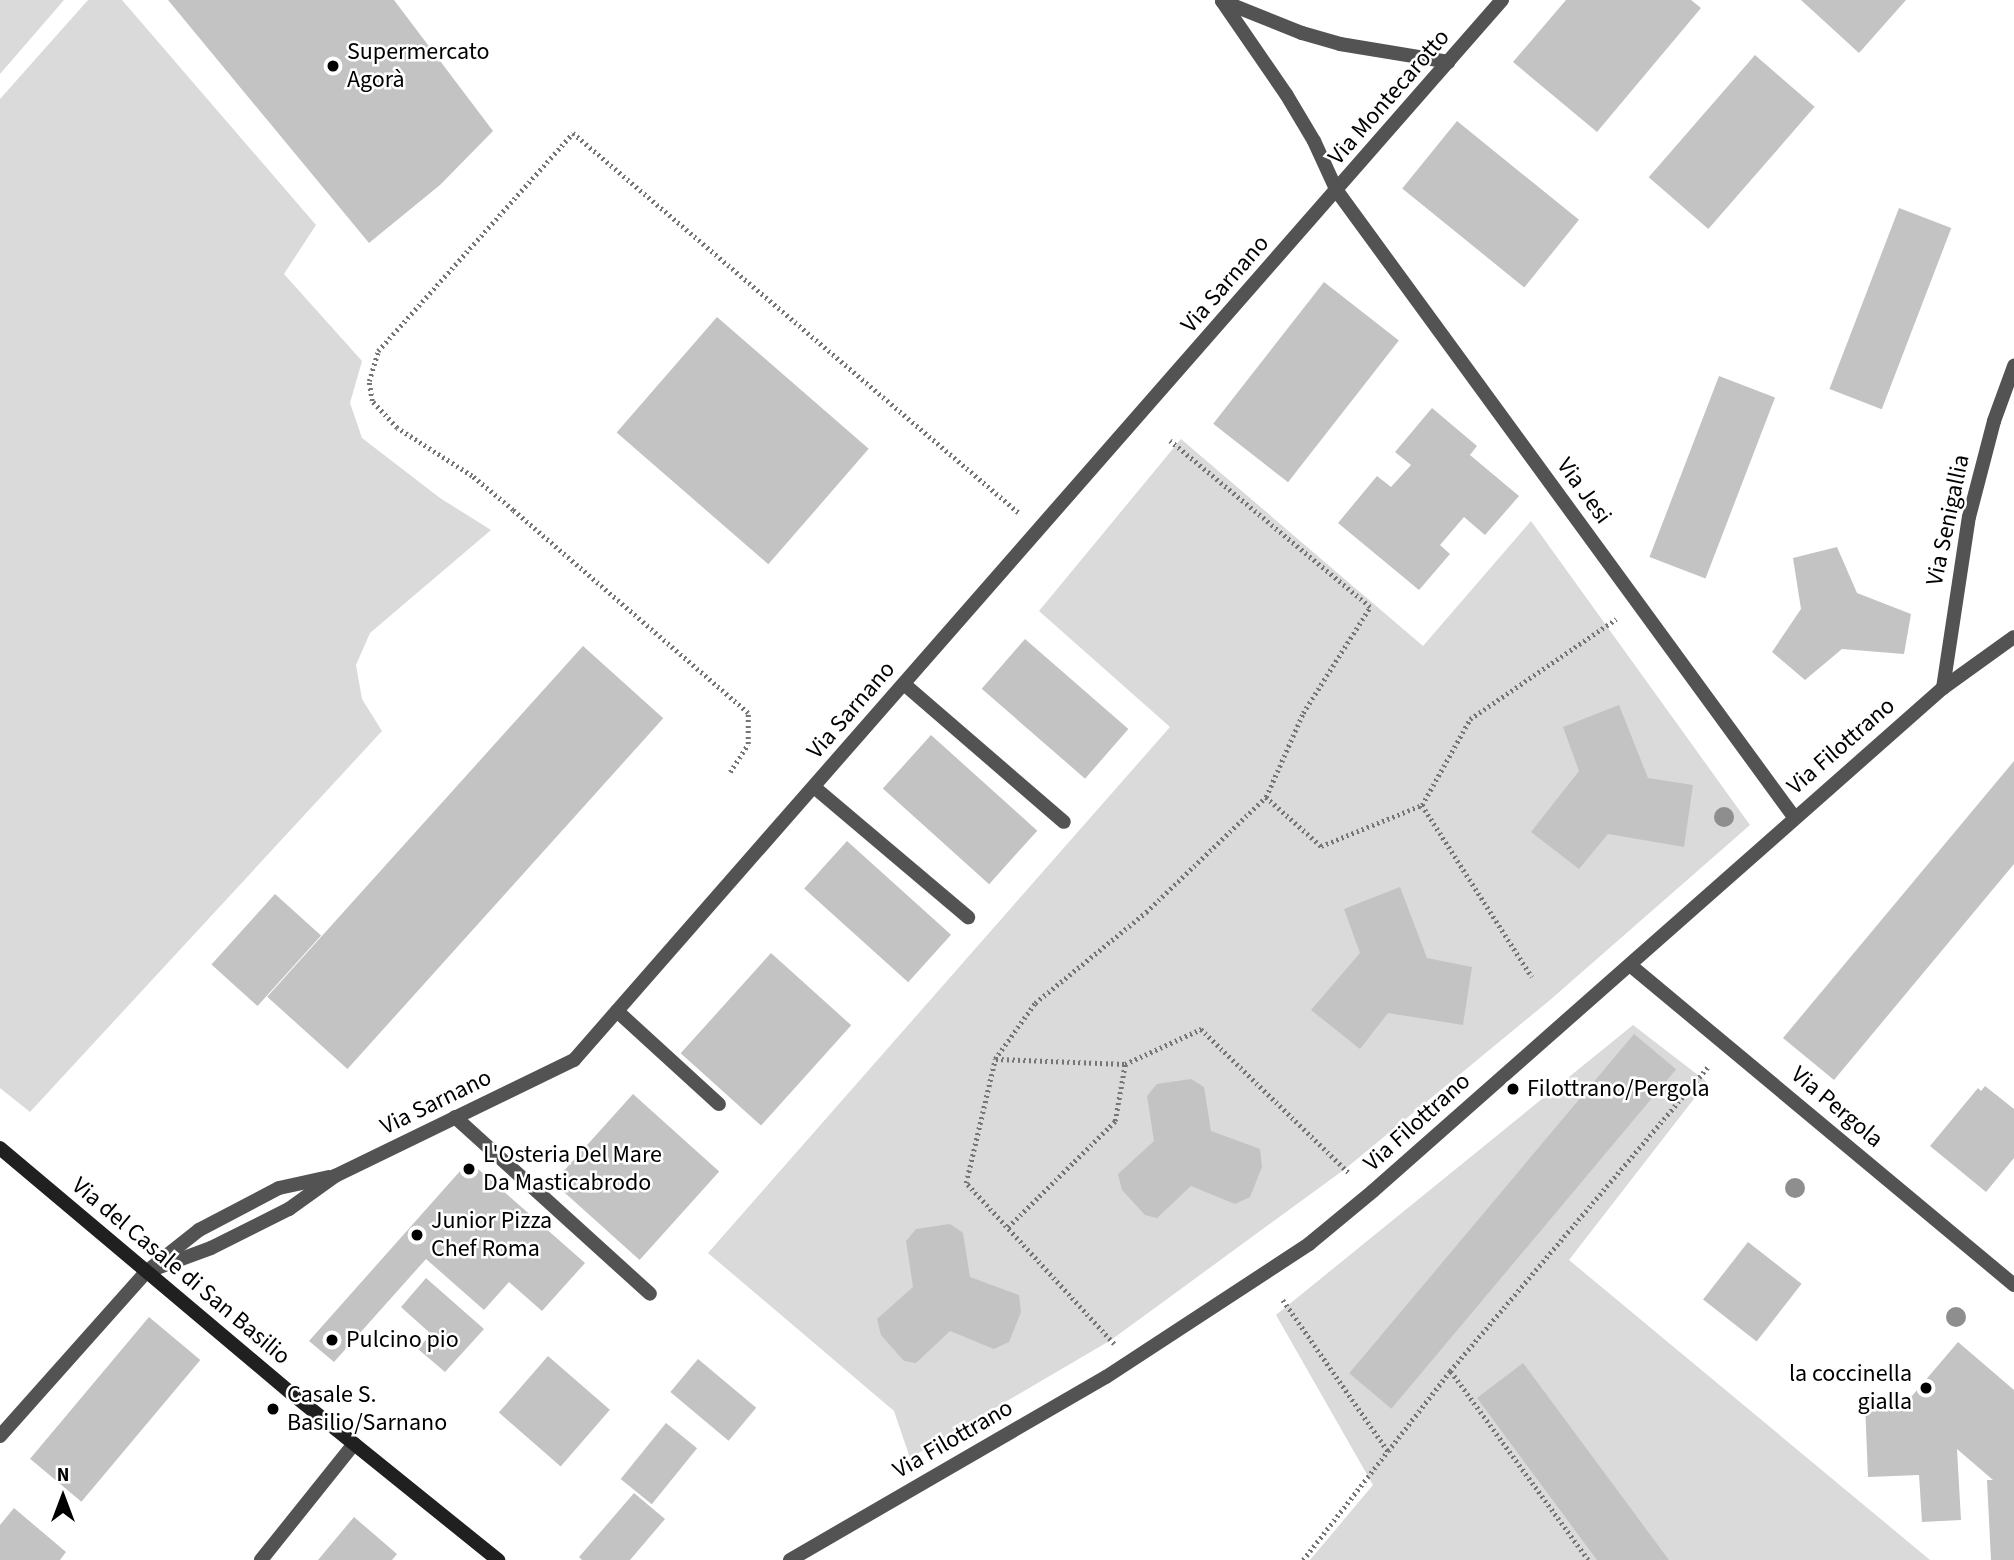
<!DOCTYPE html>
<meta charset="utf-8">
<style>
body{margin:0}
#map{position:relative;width:2014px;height:1560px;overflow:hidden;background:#fff;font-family:"Source Sans 3",sans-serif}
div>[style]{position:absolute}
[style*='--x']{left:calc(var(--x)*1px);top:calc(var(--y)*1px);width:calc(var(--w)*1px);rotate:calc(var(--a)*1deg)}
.green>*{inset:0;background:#dadada}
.building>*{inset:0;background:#c3c3c3;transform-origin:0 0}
.path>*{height:4.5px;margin-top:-2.25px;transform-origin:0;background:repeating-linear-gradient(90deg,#757575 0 2px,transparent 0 5.5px)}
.lane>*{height:14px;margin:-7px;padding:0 7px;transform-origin:7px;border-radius:7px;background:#535353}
.street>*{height:14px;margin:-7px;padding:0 7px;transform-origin:7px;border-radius:7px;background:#535353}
.secondary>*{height:14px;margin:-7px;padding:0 7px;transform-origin:7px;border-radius:7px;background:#202020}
.trees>*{width:20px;height:20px;margin:-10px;border-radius:50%;background:#8e8e8e}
.dots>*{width:19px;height:19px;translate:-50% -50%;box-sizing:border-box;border:4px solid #fff;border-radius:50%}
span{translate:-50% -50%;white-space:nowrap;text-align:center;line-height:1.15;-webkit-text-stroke:5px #fff;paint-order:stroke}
.poi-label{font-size:24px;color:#000}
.left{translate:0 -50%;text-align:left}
.right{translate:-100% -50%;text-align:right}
.street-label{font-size:24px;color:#000}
.north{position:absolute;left:28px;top:1462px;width:70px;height:70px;-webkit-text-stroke:5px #fff;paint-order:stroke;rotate:0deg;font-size:19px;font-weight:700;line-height:28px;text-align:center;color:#000}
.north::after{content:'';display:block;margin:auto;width:24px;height:32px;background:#000;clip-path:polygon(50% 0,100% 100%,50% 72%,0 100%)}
</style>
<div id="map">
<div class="green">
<div style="clip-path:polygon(0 0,64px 0,0 74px)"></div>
<div style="clip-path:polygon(88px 0,122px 0,316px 225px,284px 274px,362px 361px,350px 403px,362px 438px,440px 498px,491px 530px,370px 633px,356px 665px,362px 699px,382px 731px,30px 1112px,0 1088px,0 99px)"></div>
<div style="clip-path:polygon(1181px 439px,1423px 646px,1531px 521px,1750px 825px,1550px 1000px,1345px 1169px,1111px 1340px,910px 1458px,894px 1411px,708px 1253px,1170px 727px,1039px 611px)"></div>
<div style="clip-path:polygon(1633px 1025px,1707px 1082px,1569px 1260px,1930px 1560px,1310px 1560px,1373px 1485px,1276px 1315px)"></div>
</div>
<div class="building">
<div style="clip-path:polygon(168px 0,394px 0,493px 131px,440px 185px,369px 243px)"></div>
<div style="clip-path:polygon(1566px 0,1691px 0,1701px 8px,1597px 132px,1513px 62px)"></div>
<div style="clip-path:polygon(1801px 0,1906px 0,1859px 53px)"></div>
<div style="left:1755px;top:55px;width:79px;height:162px;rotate:41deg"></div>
<div style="left:1457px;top:121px;width:157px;height:87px;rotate:39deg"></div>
<div style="left:1899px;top:208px;width:56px;height:194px;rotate:21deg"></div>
<div style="left:1324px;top:282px;width:95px;height:180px;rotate:38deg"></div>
<div style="left:717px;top:317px;width:201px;height:153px;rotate:41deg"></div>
<div style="left:1719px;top:376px;width:60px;height:194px;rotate:21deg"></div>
<div style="clip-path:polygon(1432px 408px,1477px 446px,1470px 455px,1519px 496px,1485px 535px,1464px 517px,1440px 545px,1450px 554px,1419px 590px,1338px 523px,1377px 476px,1391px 487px,1411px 465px,1395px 452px)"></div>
<div style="clip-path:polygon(1837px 547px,1857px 593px,1911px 614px,1904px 654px,1842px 649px,1805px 680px,1772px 652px,1801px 609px,1793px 558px)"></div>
<div style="left:1025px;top:639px;width:137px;height:66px;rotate:41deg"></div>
<div style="left:583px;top:646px;width:108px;height:472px;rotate:42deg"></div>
<div style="clip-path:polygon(1619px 705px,1648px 778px,1693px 785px,1684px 847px,1608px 834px,1579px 869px,1531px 832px,1579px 771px,1563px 727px)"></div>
<div style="left:931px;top:735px;width:143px;height:72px;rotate:42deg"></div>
<div style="clip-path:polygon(2014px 761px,2014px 864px,1834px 1080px,1783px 1038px)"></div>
<div style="left:847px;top:841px;width:140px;height:64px;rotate:42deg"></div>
<div style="clip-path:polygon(1400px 887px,1427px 958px,1472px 967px,1463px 1025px,1388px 1013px,1360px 1049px,1311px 1010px,1360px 953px,1344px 909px)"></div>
<div style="left:275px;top:894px;width:62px;height:95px;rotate:42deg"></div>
<div style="left:771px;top:953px;width:108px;height:135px;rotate:42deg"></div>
<div style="left:1634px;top:1034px;width:55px;height:443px;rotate:40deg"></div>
<div style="clip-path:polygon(1191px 1079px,1204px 1087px,1211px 1131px,1260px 1149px,1262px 1167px,1250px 1197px,1235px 1204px,1191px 1186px,1157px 1218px,1145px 1215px,1122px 1190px,1118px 1174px,1154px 1141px,1147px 1096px,1157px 1084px)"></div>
<div style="clip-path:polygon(1985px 1086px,2014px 1109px,2014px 1158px,1986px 1192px,1930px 1146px,1978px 1088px,1981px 1091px)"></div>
<div style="left:633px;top:1094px;width:116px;height:119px;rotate:42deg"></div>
<div style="clip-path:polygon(469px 1161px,585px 1263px,542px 1311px,509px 1282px,484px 1310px,426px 1259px,334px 1362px,309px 1341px)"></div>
<div style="clip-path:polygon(950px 1224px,963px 1233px,970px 1277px,1019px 1295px,1021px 1312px,1009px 1342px,994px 1349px,950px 1331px,916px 1363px,904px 1361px,881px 1335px,877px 1319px,913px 1287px,906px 1241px,916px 1229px)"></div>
<div style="left:1748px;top:1242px;width:68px;height:73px;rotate:38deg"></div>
<div style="clip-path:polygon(426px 1278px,484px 1329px,445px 1372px,418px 1349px,431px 1334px,401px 1307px)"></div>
<div style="left:149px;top:1317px;width:67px;height:185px;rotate:40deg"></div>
<div style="clip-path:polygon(1958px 1342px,2014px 1390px,2014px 1560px,1991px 1560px,1987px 1480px,1993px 1480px,1957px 1449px,1961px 1520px,1922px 1522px,1919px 1475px,1868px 1477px,1865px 1404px,1906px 1403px)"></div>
<div style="left:548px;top:1356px;width:82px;height:75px;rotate:41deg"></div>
<div style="left:698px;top:1359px;width:76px;height:43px;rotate:40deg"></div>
<div style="clip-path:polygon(1523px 1363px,1669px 1560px,1597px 1560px,1477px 1398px)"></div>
<div style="left:666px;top:1423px;width:40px;height:72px;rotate:39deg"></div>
<div style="clip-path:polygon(634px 1493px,665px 1519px,630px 1560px,582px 1560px,579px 1557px)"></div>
<div style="clip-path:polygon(14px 1508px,66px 1552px,60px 1560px,0 1560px,0 1525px)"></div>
<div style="clip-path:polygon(354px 1517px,397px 1554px,392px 1560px,318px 1560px)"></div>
</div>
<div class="path">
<div style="--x:730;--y:772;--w:33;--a:-57"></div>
<div style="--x:748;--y:744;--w:31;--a:-90"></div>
<div style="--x:748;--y:713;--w:311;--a:-139.2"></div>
<div style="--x:513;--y:510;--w:53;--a:-140.3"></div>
<div style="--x:472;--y:476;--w:89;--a:-147.4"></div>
<div style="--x:397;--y:428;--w:37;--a:-133"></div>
<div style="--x:372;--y:401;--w:20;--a:-99"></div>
<div style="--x:369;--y:381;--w:31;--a:-73"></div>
<div style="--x:378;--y:351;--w:292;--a:-48.2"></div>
<div style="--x:573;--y:133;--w:585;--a:40.42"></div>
<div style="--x:1266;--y:797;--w:74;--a:41.7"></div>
<div style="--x:1321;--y:846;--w:109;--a:-22.1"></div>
<div style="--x:1422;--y:805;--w:204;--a:57.4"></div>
<div style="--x:1422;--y:805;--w:98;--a:-60.8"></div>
<div style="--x:1470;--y:719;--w:177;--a:-34.4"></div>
<div style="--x:996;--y:1059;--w:129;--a:2.2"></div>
<div style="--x:1125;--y:1064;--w:84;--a:-24.7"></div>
<div style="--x:1201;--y:1029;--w:206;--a:44.2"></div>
<div style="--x:1008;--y:1227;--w:151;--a:-44.7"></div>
<div style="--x:1115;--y:1121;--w:58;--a:-80"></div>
<div style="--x:1283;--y:1300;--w:184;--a:55.2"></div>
<div style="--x:1388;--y:1451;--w:101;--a:-52.2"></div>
<div style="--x:1114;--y:1344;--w:219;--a:-132.6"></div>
<div style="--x:966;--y:1183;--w:127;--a:-76.8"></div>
<div style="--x:995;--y:1059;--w:69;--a:-54.5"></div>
<div style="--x:1035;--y:1003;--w:144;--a:-39.3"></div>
<div style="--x:1146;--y:912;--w:166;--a:-43.8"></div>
<div style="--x:1266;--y:797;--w:92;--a:-66.2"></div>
<div style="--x:1303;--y:713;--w:125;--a:-57.7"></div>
<div style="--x:1370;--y:607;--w:260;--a:-140.3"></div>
<div style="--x:1303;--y:1560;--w:138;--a:-52.1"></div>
<div style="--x:1588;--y:1560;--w:234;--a:-126.1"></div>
<div style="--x:1450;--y:1371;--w:399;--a:-49.7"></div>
</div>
<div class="lane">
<div style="--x:904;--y:684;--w:211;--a:40.8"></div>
<div style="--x:814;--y:787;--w:202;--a:40.2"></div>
<div style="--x:617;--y:1011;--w:138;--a:42.4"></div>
<div style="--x:455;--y:1117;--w:263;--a:42.2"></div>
</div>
<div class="street">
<div style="--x:1222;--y:1;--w:113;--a:55.5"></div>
<div style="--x:1286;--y:94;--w:55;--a:59.2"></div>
<div style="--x:1314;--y:141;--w:55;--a:65.3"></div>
<div style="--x:1337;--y:191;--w:775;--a:53.87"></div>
<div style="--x:1222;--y:1;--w:86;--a:21.8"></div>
<div style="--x:1302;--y:33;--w:40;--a:16"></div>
<div style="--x:1340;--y:44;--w:110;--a:9.4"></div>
<div style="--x:1943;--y:688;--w:173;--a:-81.4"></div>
<div style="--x:1969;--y:517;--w:99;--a:-75.4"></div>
<div style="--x:1994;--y:421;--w:59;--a:-70"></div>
<div style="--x:1630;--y:965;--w:500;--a:39.8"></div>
<div style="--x:146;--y:1272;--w:69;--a:-20.3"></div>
<div style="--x:211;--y:1248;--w:87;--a:-26.6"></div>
<div style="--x:289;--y:1209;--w:57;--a:-35.7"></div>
<div style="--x:335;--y:1176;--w:266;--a:-25.9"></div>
<div style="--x:574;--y:1060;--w:1409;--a:-48.8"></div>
<div style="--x:0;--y:1436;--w:220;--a:-48.3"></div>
<div style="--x:146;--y:1272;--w:68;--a:-38.4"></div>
<div style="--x:199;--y:1230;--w:90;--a:-27.7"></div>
<div style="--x:279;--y:1188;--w:51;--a:-12.4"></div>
<div style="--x:261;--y:1560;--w:149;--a:-51.3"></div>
<div style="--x:790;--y:1560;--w:365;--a:-30.1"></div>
<div style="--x:1106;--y:1377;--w:243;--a:-33.2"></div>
<div style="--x:1309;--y:1244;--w:83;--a:-39.6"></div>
<div style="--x:1373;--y:1191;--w:760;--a:-41.43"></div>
<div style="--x:1943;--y:688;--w:87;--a:-35.7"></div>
</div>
<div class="secondary">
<div style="--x:0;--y:1148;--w:387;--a:40.1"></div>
<div style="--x:296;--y:1397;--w:260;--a:38.9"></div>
</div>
<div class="trees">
<div style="left:1724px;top:817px"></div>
<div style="left:1795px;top:1188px"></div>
<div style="left:1956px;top:1317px"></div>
</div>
<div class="dots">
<div style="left:333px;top:66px;background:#000"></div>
<div style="left:1513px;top:1089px;background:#000"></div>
<div style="left:469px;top:1169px;background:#000"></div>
<div style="left:417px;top:1235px;background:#000"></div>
<div style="left:332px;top:1340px;background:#000"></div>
<div style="left:1926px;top:1388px;background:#000"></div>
<div style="left:273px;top:1409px;background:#000"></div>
</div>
<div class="poi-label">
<span class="left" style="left:347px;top:66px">Supermercato<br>Agorà</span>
<span class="left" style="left:1527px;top:1089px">Filottrano/Pergola</span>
<span class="left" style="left:483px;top:1169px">L'Osteria Del Mare<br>Da Masticabrodo</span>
<span class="left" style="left:431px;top:1235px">Junior Pizza<br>Chef Roma</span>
<span class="left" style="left:346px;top:1340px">Pulcino pio</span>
<span class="right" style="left:1912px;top:1388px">la coccinella<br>gialla</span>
<span class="left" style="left:287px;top:1409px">Casale S.<br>Basilio/Sarnano</span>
</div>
<div class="street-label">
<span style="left:1389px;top:97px;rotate:-49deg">Via Montecarotto</span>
<span style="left:1225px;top:284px;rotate:-49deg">Via Sarnano</span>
<span style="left:1584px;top:491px;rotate:54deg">Via Jesi</span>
<span style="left:1948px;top:520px;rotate:-78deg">Via Senigallia</span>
<span style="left:851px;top:710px;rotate:-49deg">Via Sarnano</span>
<span style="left:1841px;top:746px;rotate:-41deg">Via Filottrano</span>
<span style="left:436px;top:1102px;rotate:-26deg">Via Sarnano</span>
<span style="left:1837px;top:1107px;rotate:40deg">Via Pergola</span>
<span style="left:1417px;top:1122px;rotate:-42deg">Via Filottrano</span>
<span style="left:181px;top:1271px;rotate:40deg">Via del Casale di San Basilio</span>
<span style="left:953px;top:1439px;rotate:-30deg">Via Filottrano</span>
</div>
<div class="north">N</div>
</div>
